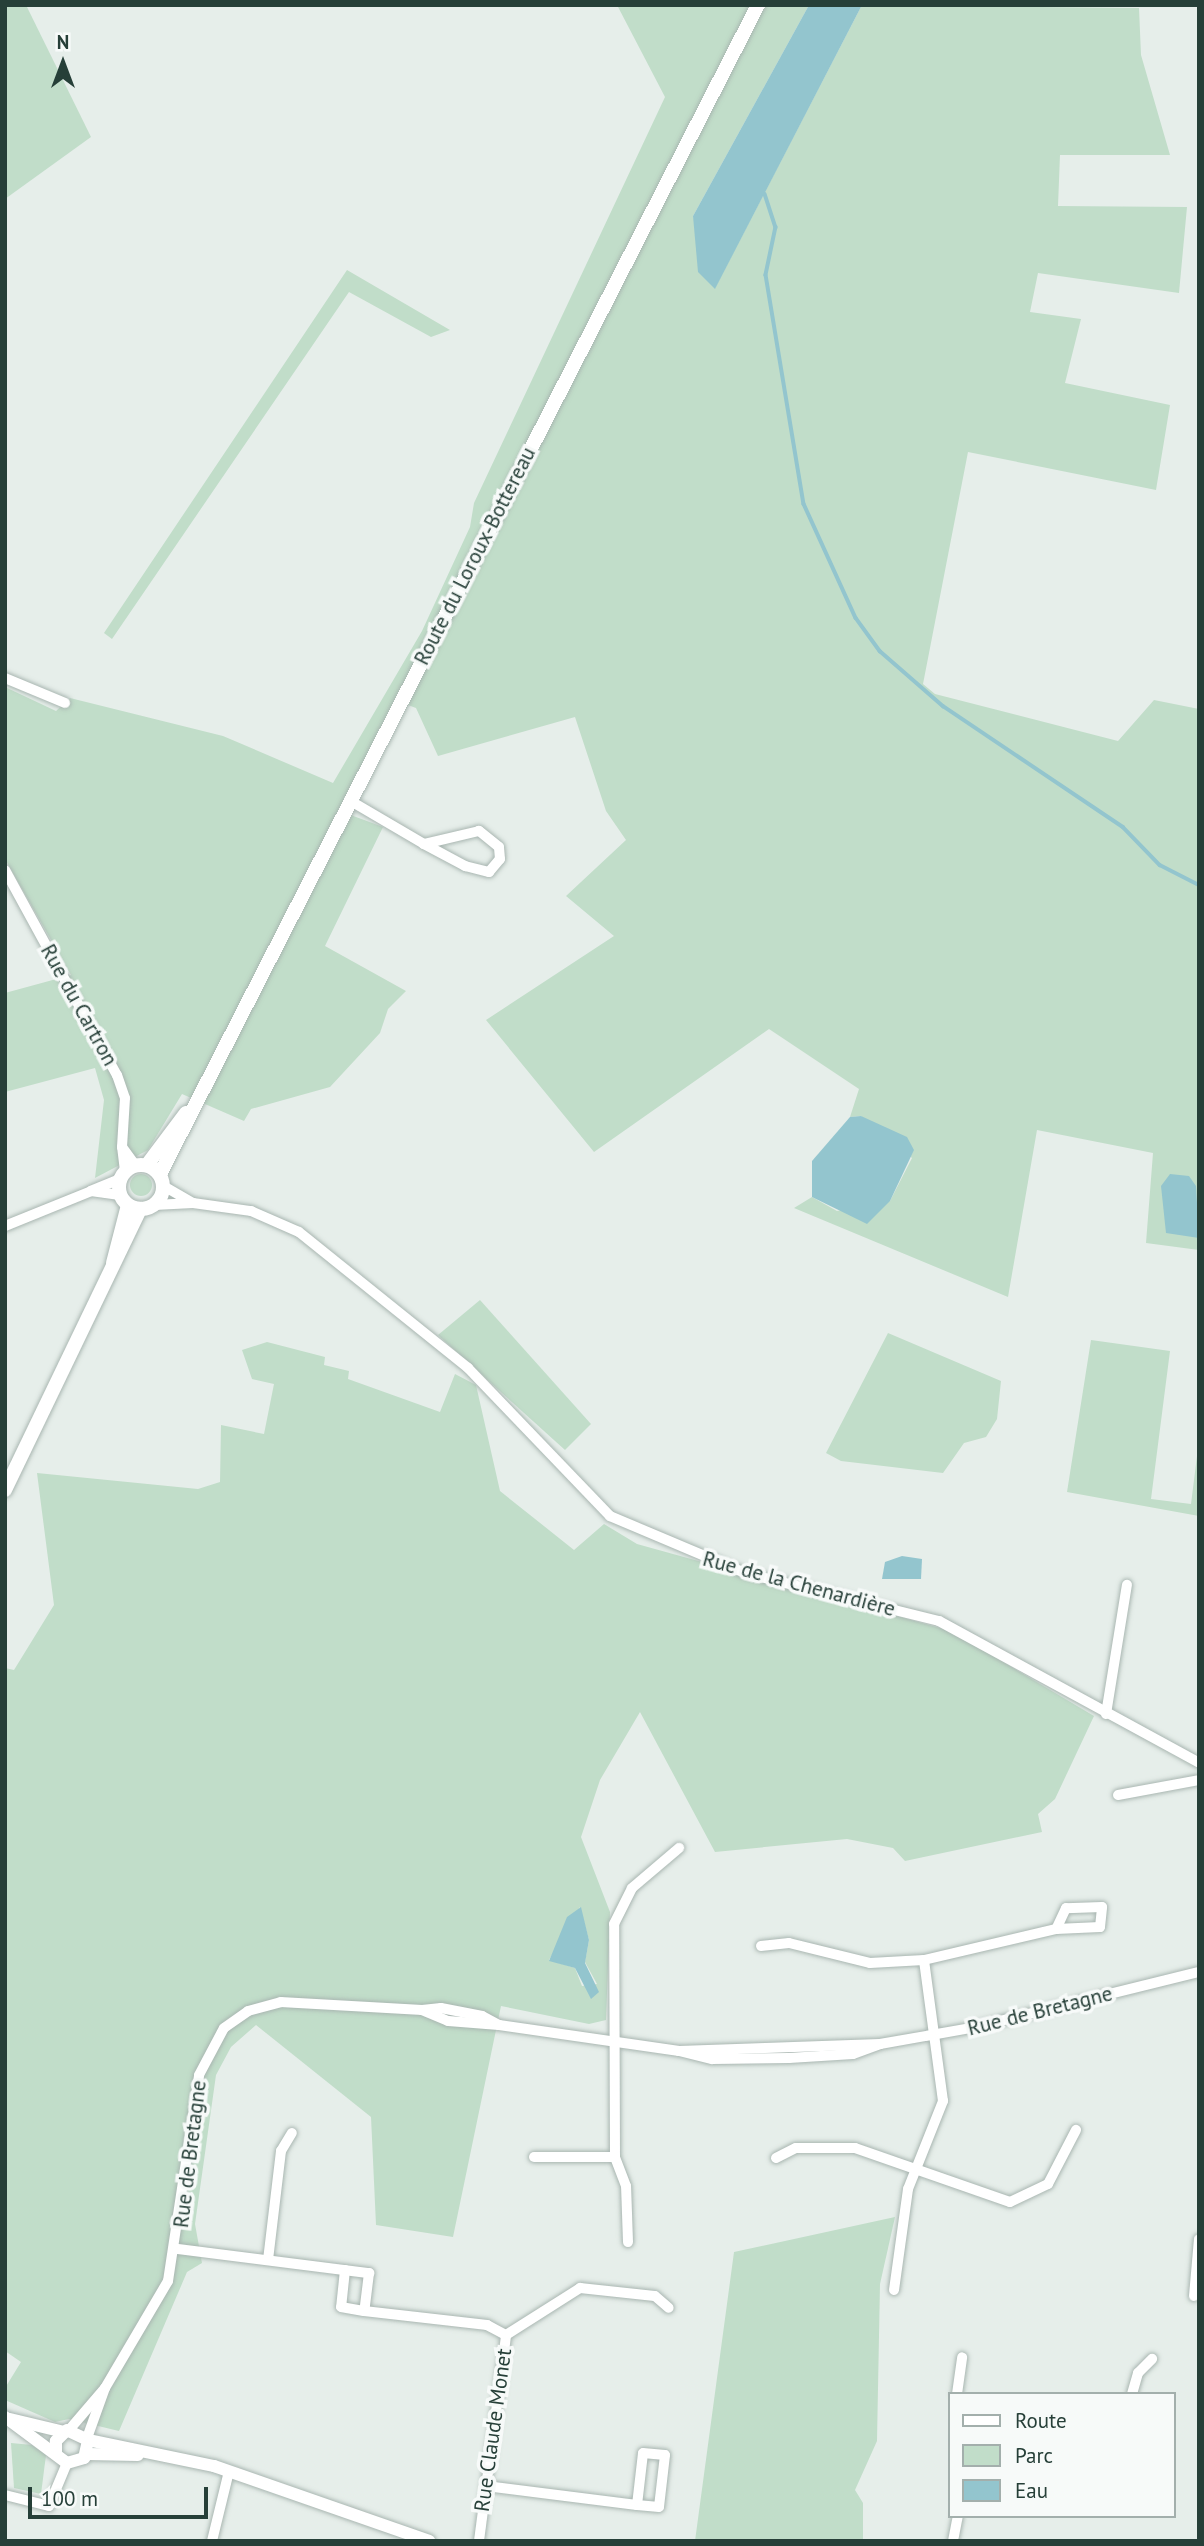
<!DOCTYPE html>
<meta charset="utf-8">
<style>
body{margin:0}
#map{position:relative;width:1204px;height:2546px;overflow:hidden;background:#e6eeea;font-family:"PT Sans",sans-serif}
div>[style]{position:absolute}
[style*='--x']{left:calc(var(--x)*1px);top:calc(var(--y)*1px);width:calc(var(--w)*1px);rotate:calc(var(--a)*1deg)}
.green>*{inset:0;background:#c1ddc9}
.round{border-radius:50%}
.water>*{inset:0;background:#93c5ce}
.stream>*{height:3.5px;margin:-1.75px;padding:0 1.75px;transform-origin:1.75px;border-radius:1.75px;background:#93c5ce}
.roads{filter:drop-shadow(0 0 2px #a9b6b1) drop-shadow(0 0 2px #a9b6b1)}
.minor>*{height:10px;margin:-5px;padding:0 5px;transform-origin:5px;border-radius:5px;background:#fff}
.tertiary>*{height:12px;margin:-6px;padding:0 6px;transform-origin:6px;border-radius:6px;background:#fff}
.secondary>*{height:14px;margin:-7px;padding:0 7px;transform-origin:7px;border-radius:7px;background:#fff}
.secondary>.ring{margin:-7px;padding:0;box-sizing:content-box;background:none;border:14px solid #fff;border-radius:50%}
span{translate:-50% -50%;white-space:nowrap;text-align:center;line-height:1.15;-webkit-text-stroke:7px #f7faf9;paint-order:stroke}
.street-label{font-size:21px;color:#263f38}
.frame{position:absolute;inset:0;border:7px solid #263f38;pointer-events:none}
.legend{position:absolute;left:948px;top:2392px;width:228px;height:126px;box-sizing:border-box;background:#f7faf9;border:2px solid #a3afac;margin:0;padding:9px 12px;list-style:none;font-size:21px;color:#263f38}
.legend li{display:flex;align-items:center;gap:14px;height:35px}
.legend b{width:35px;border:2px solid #a3afac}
.north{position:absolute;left:28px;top:28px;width:70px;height:70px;-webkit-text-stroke:5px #f7faf9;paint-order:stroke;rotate:0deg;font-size:19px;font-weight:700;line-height:28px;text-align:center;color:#263f38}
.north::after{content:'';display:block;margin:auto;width:24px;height:32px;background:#263f38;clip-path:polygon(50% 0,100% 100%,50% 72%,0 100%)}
.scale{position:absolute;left:28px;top:2487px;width:180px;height:32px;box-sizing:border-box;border:4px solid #263f38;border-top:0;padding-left:9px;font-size:21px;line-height:24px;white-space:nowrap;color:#263f38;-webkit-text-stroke:5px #f7faf9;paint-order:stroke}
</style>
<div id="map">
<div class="green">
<div style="clip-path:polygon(5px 5px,26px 5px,91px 137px,5px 199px)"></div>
<div style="clip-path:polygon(617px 5px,809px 5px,693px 216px,715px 288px,862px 5px,1139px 8px,1141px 55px,1170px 155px,1060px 155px,1058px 206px,1187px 207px,1179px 293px,1038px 273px,1030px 312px,1081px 319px,1065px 383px,1170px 405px,1156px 490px,968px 452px,923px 684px,935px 694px,1118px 741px,1154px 700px,1199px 709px,1199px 1250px,1146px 1243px,1153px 1153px,1037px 1130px,1008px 1297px,794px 1208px,812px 1197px,837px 1211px,890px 1201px,912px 1158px,861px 1116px,850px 1117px,859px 1089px,769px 1029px,594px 1152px,486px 1020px,614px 936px,566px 896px,626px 840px,606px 811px,575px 717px,438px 756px,416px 708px,408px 705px,348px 814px,383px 827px,325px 946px,406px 991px,388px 1009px,380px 1033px,330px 1087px,251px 1109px,244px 1121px,182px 1094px,148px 1150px,95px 1178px,104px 1100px,95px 1068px,5px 1092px,5px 993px,71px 975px,5px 859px,5px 687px,56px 711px,70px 698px,223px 736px,333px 783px,422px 631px,470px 527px,474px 503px,665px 97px)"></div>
<div style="clip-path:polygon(347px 270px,450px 330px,431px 337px,349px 292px,112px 639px,104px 633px)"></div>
<div class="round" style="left:130px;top:1174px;width:22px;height:22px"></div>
<div style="clip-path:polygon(480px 1300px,591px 1424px,565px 1450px,438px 1335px)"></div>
<div style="clip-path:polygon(888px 1333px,1001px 1381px,997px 1419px,986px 1437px,964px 1443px,943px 1473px,841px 1461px,826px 1453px)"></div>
<div style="clip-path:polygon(1091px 1340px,1170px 1351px,1151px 1499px,1191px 1504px,1199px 1440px,1199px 1516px,1067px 1492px)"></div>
<div style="clip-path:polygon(evenodd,267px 1342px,325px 1357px,324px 1365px,349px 1371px,348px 1379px,440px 1412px,455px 1374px,476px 1385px,500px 1491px,574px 1550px,604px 1524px,637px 1544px,951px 1631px,1094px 1716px,1055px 1799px,1038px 1814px,1042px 1832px,905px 1861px,893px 1848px,847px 1839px,715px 1852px,640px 1712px,600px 1780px,581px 1837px,610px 1912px,606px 2020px,589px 2024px,501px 2006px,453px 2237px,376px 2225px,371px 2117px,256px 2025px,231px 2047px,216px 2075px,195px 2224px,202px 2263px,187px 2272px,119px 2431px,69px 2419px,55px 2422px,5px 2400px,5px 2388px,21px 2362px,5px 2351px,5px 1668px,14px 1670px,54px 1605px,37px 1473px,198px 1489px,220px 1482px,221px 1425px,264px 1434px,274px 1384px,252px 1379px,242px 1350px,267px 1342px,580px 1907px,589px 1940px,585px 1962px,597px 1984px,582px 1986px,575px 1968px,549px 1960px,580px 1907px)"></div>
<div style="clip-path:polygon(895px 2217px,880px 2284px,877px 2441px,855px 2490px,863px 2503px,863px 2541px,695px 2541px,734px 2252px)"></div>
<div style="clip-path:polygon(11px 2443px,32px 2445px,46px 2455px,41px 2494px,14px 2488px)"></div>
</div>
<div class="water">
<div style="clip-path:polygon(809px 5px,862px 5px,715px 289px,698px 272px,693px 216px)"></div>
<div style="clip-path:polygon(861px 1116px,907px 1137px,914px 1150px,890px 1201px,867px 1224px,812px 1197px,812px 1161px,850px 1117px)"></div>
<div style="clip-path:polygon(1170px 1174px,1189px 1176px,1196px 1186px,1199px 1238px,1166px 1233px,1161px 1186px)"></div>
<div style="clip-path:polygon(902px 1556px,922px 1559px,921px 1579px,882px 1579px,885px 1562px)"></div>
<div style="clip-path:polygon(581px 1907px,589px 1940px,585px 1963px,599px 1992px,591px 1999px,575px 1968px,549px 1961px,567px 1917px)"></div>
</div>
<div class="stream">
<div style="--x:765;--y:194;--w:35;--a:72"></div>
<div style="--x:776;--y:227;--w:49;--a:101.8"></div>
<div style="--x:766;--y:275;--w:232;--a:80.6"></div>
<div style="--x:804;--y:504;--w:125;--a:65.5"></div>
<div style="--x:856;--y:618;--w:41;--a:54"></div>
<div style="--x:880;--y:651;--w:84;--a:41.1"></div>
<div style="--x:943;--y:706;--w:217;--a:33.9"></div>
<div style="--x:1123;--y:827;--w:53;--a:45.8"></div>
<div style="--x:1160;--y:865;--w:44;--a:27.1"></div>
</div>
<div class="roads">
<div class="minor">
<div style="--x:5;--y:678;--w:65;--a:22.6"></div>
<div style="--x:349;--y:800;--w:87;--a:30.4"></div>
<div style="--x:424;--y:844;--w:47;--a:28.2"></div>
<div style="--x:465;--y:866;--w:25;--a:14"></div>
<div style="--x:489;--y:872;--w:17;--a:-50"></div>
<div style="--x:500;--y:859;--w:12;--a:-95"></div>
<div style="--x:499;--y:847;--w:26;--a:-141"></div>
<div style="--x:479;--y:831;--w:57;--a:166.7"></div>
<div style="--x:5;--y:870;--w:234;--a:61.4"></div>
<div style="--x:117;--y:1075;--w:24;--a:71"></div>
<div style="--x:125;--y:1098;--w:49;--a:93.5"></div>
<div style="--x:125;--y:1171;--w:24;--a:-97"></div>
<div style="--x:122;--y:1147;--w:22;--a:54"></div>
<div style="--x:120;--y:1179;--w:31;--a:158"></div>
<div style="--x:91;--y:1191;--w:29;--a:8"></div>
<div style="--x:193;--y:1203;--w:59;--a:7.9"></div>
<div style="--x:251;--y:1211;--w:52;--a:23.6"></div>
<div style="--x:299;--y:1232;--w:217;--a:38.8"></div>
<div style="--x:468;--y:1368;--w:205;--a:46.2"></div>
<div style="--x:610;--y:1516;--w:147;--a:22.9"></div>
<div style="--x:745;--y:1573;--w:200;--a:13.9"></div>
<div style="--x:939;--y:1621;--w:296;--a:28.6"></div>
<div style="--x:154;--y:1205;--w:39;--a:-3"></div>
<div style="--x:193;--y:1203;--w:34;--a:-150"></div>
<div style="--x:5;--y:1226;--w:93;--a:-22.1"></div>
<div style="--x:1106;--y:1714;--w:131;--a:-80.8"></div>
<div style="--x:1118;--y:1795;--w:82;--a:-10.5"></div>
<div style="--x:761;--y:1946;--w:28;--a:-6"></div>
<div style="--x:789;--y:1943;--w:83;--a:13.9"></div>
<div style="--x:870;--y:1963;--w:54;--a:-3.2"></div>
<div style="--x:924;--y:1960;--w:136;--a:-13.2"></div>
<div style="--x:1056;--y:1929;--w:44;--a:-2.6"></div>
<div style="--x:1100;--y:1927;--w:20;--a:-84"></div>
<div style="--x:1102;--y:1907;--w:36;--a:178"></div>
<div style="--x:1066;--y:1908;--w:23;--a:115"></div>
<div style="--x:441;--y:2008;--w:42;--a:11"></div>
<div style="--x:482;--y:2016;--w:19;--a:28"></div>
<div style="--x:499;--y:2025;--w:51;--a:-175.5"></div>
<div style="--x:448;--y:2021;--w:28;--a:-157"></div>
<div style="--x:422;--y:2010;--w:19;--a:-6"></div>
<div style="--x:499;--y:2025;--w:182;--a:8.2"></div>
<div style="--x:679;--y:2051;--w:201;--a:-2"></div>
<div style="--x:880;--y:2044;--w:97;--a:-10"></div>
<div style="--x:976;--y:2027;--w:230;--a:-13.9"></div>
<div style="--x:679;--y:2051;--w:34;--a:14"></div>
<div style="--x:712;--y:2059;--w:77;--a:-0.7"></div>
<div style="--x:789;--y:2058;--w:64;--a:-3.6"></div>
<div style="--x:853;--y:2054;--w:29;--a:-20"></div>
<div style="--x:534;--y:2157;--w:81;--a:0"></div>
<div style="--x:776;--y:2158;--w:22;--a:-27"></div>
<div style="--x:796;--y:2148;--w:59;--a:0"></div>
<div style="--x:855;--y:2148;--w:164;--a:19.2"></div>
<div style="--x:1010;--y:2202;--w:42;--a:-25.3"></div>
<div style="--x:1048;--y:2184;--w:61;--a:-62.6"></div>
<div style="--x:628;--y:2242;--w:56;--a:-92"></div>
<div style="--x:626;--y:2186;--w:31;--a:-111"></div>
<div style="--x:615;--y:2157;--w:233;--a:-90.2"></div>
<div style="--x:614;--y:1924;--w:40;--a:-63.4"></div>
<div style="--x:632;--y:1888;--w:62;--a:-40.4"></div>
<div style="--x:178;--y:2249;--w:193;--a:7.2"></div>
<div style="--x:369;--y:2273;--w:38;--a:97"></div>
<div style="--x:364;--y:2311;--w:124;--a:6.5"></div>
<div style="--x:487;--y:2325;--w:21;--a:28"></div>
<div style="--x:268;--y:2260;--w:110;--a:-83.2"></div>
<div style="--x:281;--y:2151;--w:21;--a:-59"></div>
<div style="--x:345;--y:2270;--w:37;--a:96"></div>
<div style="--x:341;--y:2307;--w:23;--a:10"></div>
<div style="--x:894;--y:2290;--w:102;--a:-82.1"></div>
<div style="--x:908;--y:2189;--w:95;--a:-68.3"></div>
<div style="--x:943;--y:2101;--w:142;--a:-97.7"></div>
<div style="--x:1194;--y:2296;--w:57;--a:-85"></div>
<div style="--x:957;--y:2394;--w:37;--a:-82"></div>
<div style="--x:1132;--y:2394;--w:22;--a:-74"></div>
<div style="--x:1138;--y:2373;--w:20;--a:-45"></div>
<div style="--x:69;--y:2430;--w:55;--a:-49.4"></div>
<div style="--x:105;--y:2388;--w:124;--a:-59.5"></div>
<div style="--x:168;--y:2281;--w:208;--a:-81.4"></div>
<div style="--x:199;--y:2075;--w:53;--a:-62"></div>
<div style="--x:224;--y:2028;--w:29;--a:-35"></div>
<div style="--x:248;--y:2011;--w:34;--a:-15"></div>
<div style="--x:281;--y:2002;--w:141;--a:3.2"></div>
<div style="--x:87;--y:2438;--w:53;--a:-70.2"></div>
<div style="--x:643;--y:2453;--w:22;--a:5"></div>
<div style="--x:665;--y:2455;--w:52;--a:96.6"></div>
<div style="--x:659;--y:2507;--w:22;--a:-175"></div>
<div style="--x:637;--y:2505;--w:52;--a:-83.4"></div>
<div style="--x:486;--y:2486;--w:152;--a:7.2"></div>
<div style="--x:5;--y:2495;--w:45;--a:14"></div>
<div style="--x:49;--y:2506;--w:47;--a:-67.3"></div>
<div style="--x:212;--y:2541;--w:72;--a:-76.3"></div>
<div style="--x:479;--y:2541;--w:208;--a:-82.5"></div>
<div style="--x:506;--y:2335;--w:88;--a:-32.4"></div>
<div style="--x:580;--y:2288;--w:75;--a:6.1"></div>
<div style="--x:655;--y:2296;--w:18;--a:41"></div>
<div style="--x:953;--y:2541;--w:25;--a:-79"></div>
</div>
<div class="tertiary">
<div style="--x:5;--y:2417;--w:77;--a:36.6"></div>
<div style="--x:67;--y:2463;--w:18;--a:-16"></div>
<div style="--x:84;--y:2458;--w:18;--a:-77"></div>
<div style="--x:88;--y:2440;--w:23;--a:-155"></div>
<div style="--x:67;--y:2430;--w:16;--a:135"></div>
<div style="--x:56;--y:2441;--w:11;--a:90"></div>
<div style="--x:10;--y:2419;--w:56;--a:13.5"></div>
<div style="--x:88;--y:2440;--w:129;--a:11.7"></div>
<div style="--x:214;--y:2466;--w:228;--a:19.2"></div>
<div style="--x:87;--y:2454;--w:51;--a:1.1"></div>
</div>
<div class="secondary">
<div class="ring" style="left:119px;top:1165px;width:30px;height:30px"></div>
<div style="--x:147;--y:1165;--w:65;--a:-53.1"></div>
<div style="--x:160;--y:1174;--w:1313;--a:-62.91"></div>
<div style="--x:113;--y:1263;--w:60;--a:-75.5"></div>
<div style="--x:5;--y:1490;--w:312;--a:-64.3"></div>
</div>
</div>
<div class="street-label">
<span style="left:475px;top:556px;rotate:-63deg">Route du Loroux-Bottereau</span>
<span style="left:79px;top:1005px;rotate:61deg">Rue du Cartron</span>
<span style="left:799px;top:1584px;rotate:15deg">Rue de la Chenardière</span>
<span style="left:1040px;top:2011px;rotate:-14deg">Rue de Bretagne</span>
<span style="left:190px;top:2154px;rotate:-83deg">Rue de Bretagne</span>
<span style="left:493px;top:2430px;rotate:-82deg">Rue Claude Monet</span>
</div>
<div class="frame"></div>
<ul class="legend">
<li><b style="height:9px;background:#fff"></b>Route</li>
<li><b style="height:19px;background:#c1ddc9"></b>Parc</li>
<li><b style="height:19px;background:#93c5ce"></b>Eau</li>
</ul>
<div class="north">N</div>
<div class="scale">100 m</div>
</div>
